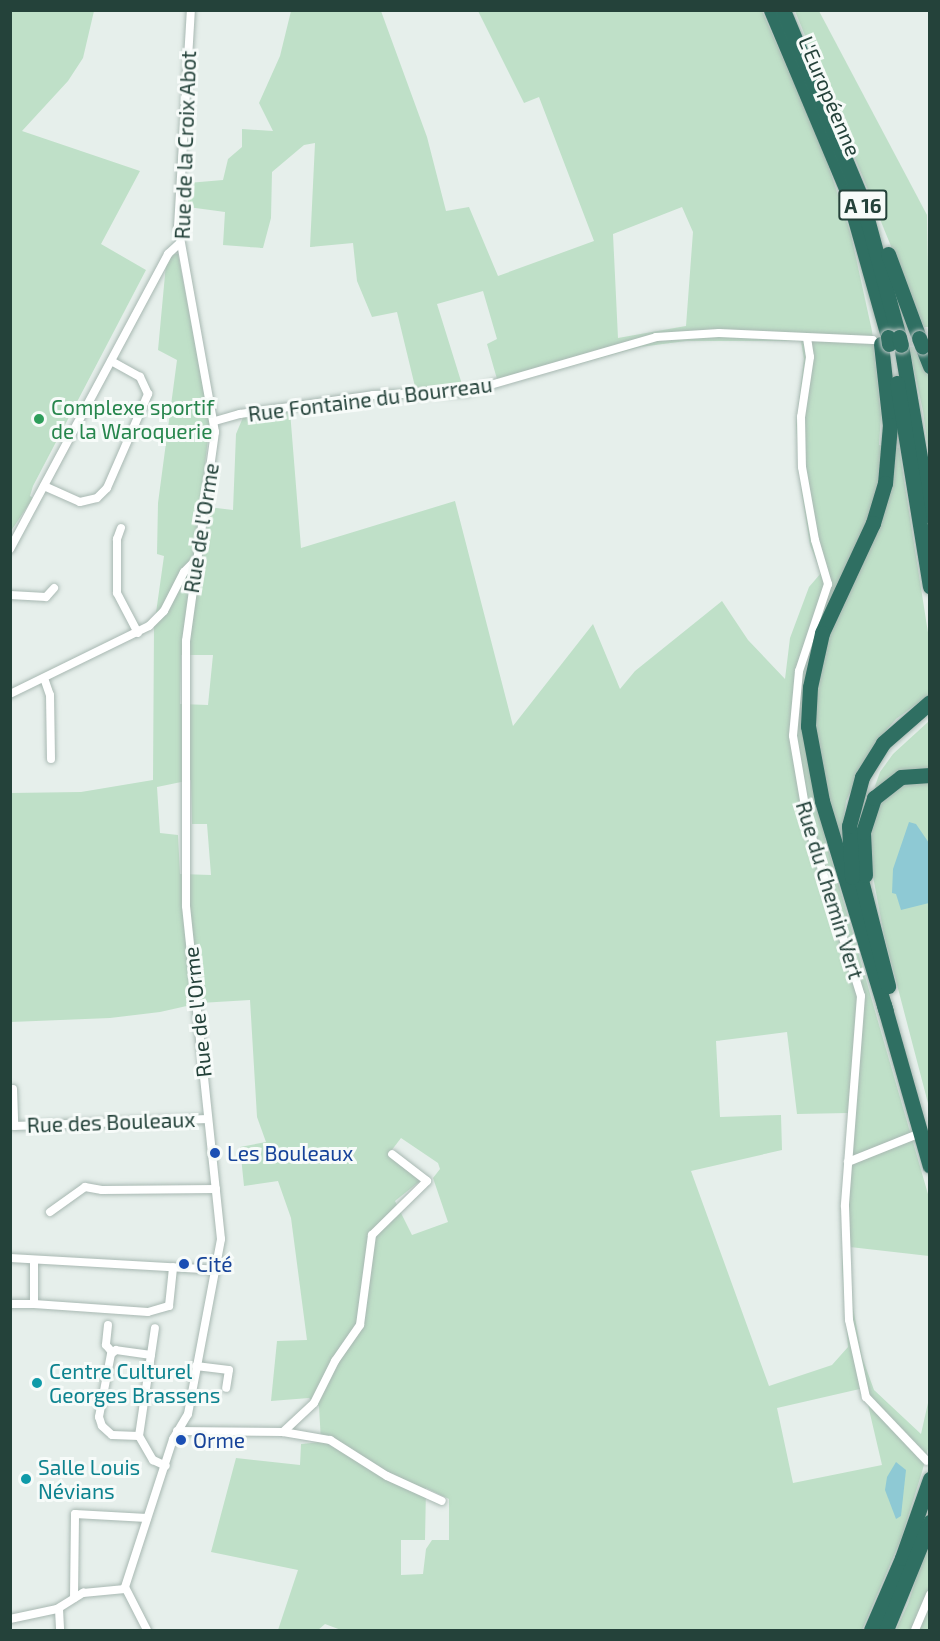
<!DOCTYPE html>
<meta charset="utf-8">
<style>
body{margin:0}
#map{position:relative;width:940px;height:1641px;overflow:hidden;background:#e6efeb;font-family:"Exo 2",sans-serif}
div>[style]{position:absolute}
[style*='--x']{left:calc(var(--x)*1px);top:calc(var(--y)*1px);width:calc(var(--w)*1px);rotate:calc(var(--a)*1deg)}
.green>*{inset:0;background:#bfe0c8}
.water>*{inset:0;background:#8ec9d4}
.street-tunnel>*{height:8px;margin-top:-4px;transform-origin:0;background:repeating-linear-gradient(90deg,#bfccc8 0 8px,transparent 0 12px)}
.roads{filter:drop-shadow(0 0 2px #a8b8b2) drop-shadow(0 0 2px #a8b8b2)}
.street>*{height:8px;margin:-4px;padding:0 4px;transform-origin:4px;border-radius:4px;background:#fff}
.highway>*{height:15px;margin:-7.5px;padding:0 7.5px;transform-origin:7.5px;border-radius:7.5px;background:#2f6f62}
.bridges{filter:drop-shadow(0 0 2px #c2cac8) drop-shadow(0 0 2px #c2cac8)}
.highway-bridge>*{height:15px;margin:-7.5px;padding:0 7.5px;transform-origin:7.5px;border-radius:7.5px;background:#2f6f62}
.dots>*{width:16px;height:16px;translate:-50% -50%;box-sizing:border-box;border:3px solid #f7fbf9;border-radius:50%}
span{translate:-50% -50%;white-space:nowrap;text-align:center;line-height:1.15;-webkit-text-stroke:6px #f7fbf9;paint-order:stroke}
.shield-label span{padding:2px 4px;background:#f7fbf9;border:2px solid;border-radius:4px;-webkit-text-stroke-width:0}
.shield-label{font-size:20px;color:#24423a;font-weight:700}
.street-label{font-size:21px;color:#24423a}
.leisure-label{font-size:21px;color:#27864d}
.left{translate:0 -50%;text-align:left}
.transit-label{font-size:21px;color:#164399}
.culture-label{font-size:21px;color:#0d838f}
.frame{position:absolute;inset:0;border:12px solid #24423a;pointer-events:none}
</style>
<div id="map">
<div class="green">
<div style="clip-path:polygon(10px 11px,94px 11px,83px 58px,68px 81px,22px 131px,140px 171px,101px 244px,146px 270px,33px 486px,30px 496px,33px 498px,11px 531px)"></div>
<div style="clip-path:polygon(evenodd,291px 11px,381px 11px,427px 137px,446px 211px,469px 207px,498px 276px,594px 241px,539px 97px,524px 103px,478px 11px,762px 11px,823px 149px,851px 235px,872px 331px,881px 415px,879px 445px,899px 448px,929px 639px,929px 695px,896px 719px,874px 744px,846px 801px,842px 835px,825px 838px,930px 1201px,929px 1256px,850px 1247px,853px 1307px,862px 1357px,874px 1390px,921px 1434px,930px 1394px,929px 1445px,922px 1472px,901px 1539px,862px 1630px,341px 1630px,325px 1624px,318px 1630px,278px 1630px,298px 1570px,211px 1552px,236px 1458px,300px 1465px,301px 1444px,321px 1442px,319px 1406px,309px 1398px,271px 1401px,277px 1341px,307px 1340px,291px 1218px,278px 1181px,244px 1186px,240px 1147px,266px 1142px,257px 1117px,250px 1000px,200px 1003px,160px 1012px,110px 1018px,11px 1022px,10px 793px,81px 792px,153px 780px,154px 627px,164px 556px,157px 554px,158px 503px,177px 360px,158px 350px,166px 264px,172px 254px,178px 254px,210px 422px,200px 506px,233px 510px,236px 434px,244px 415px,290px 411px,301px 548px,455px 501px,513px 726px,593px 624px,620px 689px,635px 671px,722px 601px,748px 640px,785px 679px,790px 638px,809px 587px,821px 573px,810px 545px,801px 489px,796px 425px,804px 359px,801px 341px,686px 341px,640px 347px,499px 386px,487px 344px,497px 339px,483px 291px,437px 304px,465px 394px,418px 399px,397px 312px,372px 317px,357px 281px,353px 243px,310px 247px,315px 143px,304px 145px,272px 172px,271px 218px,263px 248px,223px 245px,225px 212px,188px 207px,188px 183px,223px 180px,228px 159px,242px 147px,242px 129px,273px 131px,259px 103px,280px 56px,291px 11px,682px 207px,693px 232px,686px 326px,618px 338px,613px 234px,682px 207px,291px 11px,181px 655px,213px 655px,208px 705px,180px 704px,181px 655px,291px 11px,191px 780px,192px 824px,207px 824px,211px 875px,180px 874px,178px 835px,160px 833px,157px 787px,191px 780px,291px 11px,787px 1032px,797px 1114px,848px 1113px,842px 1269px,848px 1347px,832px 1365px,769px 1386px,691px 1171px,782px 1150px,781px 1115px,720px 1117px,716px 1041px,787px 1032px,291px 11px,401px 1138px,438px 1163px,440px 1169px,433px 1178px,448px 1222px,412px 1235px,395px 1201px,420px 1181px,388px 1155px,401px 1138px,291px 11px,864px 1388px,882px 1465px,793px 1483px,777px 1408px,864px 1388px,291px 11px,426px 1488px,449px 1499px,449px 1540px,432px 1540px,426px 1549px,423px 1574px,401px 1575px,401px 1540px,425px 1540px,426px 1488px)"></div>
<div style="clip-path:polygon(795px 11px,819px 11px,927px 215px,929px 327px,924px 327px)"></div>
<div style="clip-path:polygon(909px 347px,929px 347px,929px 456px,923px 411px)"></div>
<div style="clip-path:polygon(929px 721px,929px 1107px,884px 935px,868px 850px,871px 823px,881px 799px,875px 786px,880px 772px,893px 754px)"></div>
<div style="clip-path:polygon(929px 1539px,929px 1630px,896px 1630px,908px 1604px)"></div>
</div>
<div class="water">
<div style="clip-path:polygon(909px 822px,916px 824px,929px 843px,929px 903px,901px 910px,896px 894px,892px 893px,893px 869px)"></div>
<div style="clip-path:polygon(896px 1462px,906px 1470px,901px 1516px,896px 1519px,885px 1490px,887px 1477px)"></div>
</div>
<div class="street-tunnel">
<div style="--x:897;--y:341;--w:33;--a:2"></div>
</div>
<div class="roads">
<div class="street">
<div style="--x:807;--y:338;--w:19;--a:81"></div>
<div style="--x:810;--y:357;--w:61;--a:98.5"></div>
<div style="--x:801;--y:417;--w:50;--a:88.9"></div>
<div style="--x:802;--y:467;--w:74;--a:79.9"></div>
<div style="--x:815;--y:540;--w:46;--a:73.5"></div>
<div style="--x:828;--y:584;--w:92;--a:108.4"></div>
<div style="--x:799;--y:671;--w:65;--a:95.3"></div>
<div style="--x:793;--y:736;--w:89;--a:80.3"></div>
<div style="--x:808;--y:824;--w:180;--a:72.9"></div>
<div style="--x:861;--y:996;--w:211;--a:94.4"></div>
<div style="--x:845;--y:1206;--w:114;--a:88"></div>
<div style="--x:849;--y:1320;--w:79;--a:77.6"></div>
<div style="--x:866;--y:1397;--w:88;--a:46.4"></div>
<div style="--x:215;--y:421;--w:26;--a:-16"></div>
<div style="--x:240;--y:414;--w:134;--a:-8.1"></div>
<div style="--x:373;--y:395;--w:93;--a:-1.8"></div>
<div style="--x:466;--y:392;--w:198;--a:-16.1"></div>
<div style="--x:656;--y:337;--w:63;--a:-3.6"></div>
<div style="--x:719;--y:333;--w:154;--a:2.6"></div>
<div style="--x:44;--y:486;--w:39;--a:24"></div>
<div style="--x:80;--y:502;--w:17;--a:-13"></div>
<div style="--x:97;--y:498;--w:14;--a:-45"></div>
<div style="--x:107;--y:488;--w:103;--a:-66.4"></div>
<div style="--x:148;--y:394;--w:19;--a:-115"></div>
<div style="--x:140;--y:377;--w:33;--a:-151"></div>
<div style="--x:121;--y:528;--w:12;--a:110"></div>
<div style="--x:117;--y:539;--w:54;--a:90"></div>
<div style="--x:117;--y:593;--w:45;--a:62.3"></div>
<div style="--x:10;--y:549;--w:335;--a:-61.8"></div>
<div style="--x:168;--y:254;--w:16;--a:-43"></div>
<div style="--x:10;--y:595;--w:36;--a:3"></div>
<div style="--x:46;--y:597;--w:12;--a:-48"></div>
<div style="--x:44;--y:678;--w:18;--a:71"></div>
<div style="--x:50;--y:695;--w:64;--a:89.1"></div>
<div style="--x:10;--y:694;--w:155;--a:-26.1"></div>
<div style="--x:149;--y:626;--w:21;--a:-45"></div>
<div style="--x:164;--y:611;--w:44;--a:-62.9"></div>
<div style="--x:184;--y:572;--w:16;--a:-45"></div>
<div style="--x:13;--y:1089;--w:37;--a:88"></div>
<div style="--x:14;--y:1126;--w:194;--a:-2.1"></div>
<div style="--x:848;--y:1162;--w:78;--a:-21.9"></div>
<div style="--x:50;--y:1212;--w:43;--a:-35.5"></div>
<div style="--x:85;--y:1187;--w:17;--a:10"></div>
<div style="--x:102;--y:1190;--w:114;--a:-0.5"></div>
<div style="--x:10;--y:1258;--w:206;--a:3.3"></div>
<div style="--x:34;--y:1261;--w:43;--a:90"></div>
<div style="--x:34;--y:1304;--w:114;--a:4"></div>
<div style="--x:148;--y:1312;--w:22;--a:-16"></div>
<div style="--x:169;--y:1306;--w:39;--a:-84"></div>
<div style="--x:10;--y:1304;--w:24;--a:0"></div>
<div style="--x:108;--y:1325;--w:20;--a:96"></div>
<div style="--x:106;--y:1345;--w:9;--a:49"></div>
<div style="--x:151;--y:1355;--w:35;--a:-172"></div>
<div style="--x:116;--y:1350;--w:6;--a:141"></div>
<div style="--x:111;--y:1354;--w:64;--a:100.8"></div>
<div style="--x:99;--y:1417;--w:9;--a:72"></div>
<div style="--x:102;--y:1426;--w:13;--a:42"></div>
<div style="--x:112;--y:1435;--w:27;--a:2"></div>
<div style="--x:139;--y:1436;--w:109;--a:-81.6"></div>
<div style="--x:196;--y:1366;--w:33;--a:7"></div>
<div style="--x:229;--y:1370;--w:18;--a:99"></div>
<div style="--x:177;--y:1431;--w:106;--a:0.5"></div>
<div style="--x:283;--y:1432;--w:48;--a:9.7"></div>
<div style="--x:330;--y:1440;--w:67;--a:32.3"></div>
<div style="--x:387;--y:1476;--w:60;--a:24.4"></div>
<div style="--x:283;--y:1432;--w:42;--a:-43.1"></div>
<div style="--x:314;--y:1403;--w:47;--a:-63.4"></div>
<div style="--x:335;--y:1361;--w:44;--a:-55.2"></div>
<div style="--x:360;--y:1325;--w:91;--a:-82.4"></div>
<div style="--x:372;--y:1235;--w:77;--a:-44.5"></div>
<div style="--x:427;--y:1181;--w:44;--a:-142.4"></div>
<div style="--x:139;--y:1436;--w:28;--a:60"></div>
<div style="--x:153;--y:1460;--w:14;--a:25"></div>
<div style="--x:74;--y:1598;--w:84;--a:-89.3"></div>
<div style="--x:75;--y:1514;--w:72;--a:3.2"></div>
<div style="--x:59;--y:1609;--w:21;--a:87"></div>
<div style="--x:10;--y:1619;--w:48;--a:-12"></div>
<div style="--x:57;--y:1609;--w:31;--a:-32"></div>
<div style="--x:83;--y:1593;--w:42;--a:-5.4"></div>
<div style="--x:147;--y:1630;--w:48;--a:-117.1"></div>
<div style="--x:125;--y:1587;--w:156;--a:-72"></div>
<div style="--x:173;--y:1439;--w:29;--a:-59"></div>
<div style="--x:188;--y:1414;--w:178;--a:-79.3"></div>
<div style="--x:221;--y:1239;--w:335;--a:-96"></div>
<div style="--x:186;--y:906;--w:265;--a:-90"></div>
<div style="--x:186;--y:641;--w:211;--a:-82.1"></div>
<div style="--x:215;--y:432;--w:208;--a:-100.2"></div>
<div style="--x:178;--y:227;--w:217;--a:-86.6"></div>
<div style="--x:915;--y:1630;--w:39;--a:-67"></div>
</div>
<div class="highway">
<div style="--x:771;--y:10;--w:196;--a:67.2"></div>
<div style="--x:847;--y:191;--w:152;--a:74.3"></div>
<div style="--x:783;--y:10;--w:206;--a:67.4"></div>
<div style="--x:862;--y:200;--w:142;--a:74.9"></div>
<div style="--x:888;--y:254;--w:90;--a:69.7"></div>
<div style="--x:881;--y:344;--w:81;--a:83.7"></div>
<div style="--x:890;--y:425;--w:58;--a:94.9"></div>
<div style="--x:885;--y:483;--w:42;--a:106.7"></div>
<div style="--x:873;--y:523;--w:121;--a:114.9"></div>
<div style="--x:822;--y:633;--w:55;--a:102.5"></div>
<div style="--x:810;--y:687;--w:39;--a:93"></div>
<div style="--x:808;--y:726;--w:76;--a:79.4"></div>
<div style="--x:822;--y:801;--w:220;--a:73.1"></div>
<div style="--x:901;--y:345;--w:173;--a:80.4"></div>
<div style="--x:922;--y:346;--w:22;--a:68"></div>
<div style="--x:897;--y:383;--w:206;--a:80.8"></div>
<div style="--x:857;--y:864;--w:126;--a:75.7"></div>
<div style="--x:865;--y:875;--w:43;--a:-92.7"></div>
<div style="--x:863;--y:832;--w:36;--a:-72"></div>
<div style="--x:874;--y:798;--w:34;--a:-38"></div>
<div style="--x:901;--y:777;--w:29;--a:-4"></div>
<div style="--x:852;--y:877;--w:51;--a:-93.4"></div>
<div style="--x:849;--y:826;--w:51;--a:-75.1"></div>
<div style="--x:862;--y:777;--w:40;--a:-58"></div>
<div style="--x:883;--y:743;--w:62;--a:-41.1"></div>
<div style="--x:884;--y:1005;--w:167;--a:74.1"></div>
<div style="--x:871;--y:1630;--w:78;--a:-66.7"></div>
<div style="--x:902;--y:1558;--w:84;--a:-70.5"></div>
<div style="--x:886;--y:1630;--w:117;--a:-67.8"></div>
</div>
</div>
<div class="bridges">
<div class="highway-bridge">
<div style="--x:888;--y:337;--w:7;--a:82"></div>
<div style="--x:899;--y:337;--w:8;--a:76"></div>
<div style="--x:919;--y:338;--w:9;--a:69"></div>
</div>
</div>
<div class="dots">
<div style="left:39px;top:419px;background:#2e9e5b"></div>
<div style="left:215px;top:1153px;background:#1a4fb4"></div>
<div style="left:184px;top:1264px;background:#1a4fb4"></div>
<div style="left:37px;top:1383px;background:#0f9aa8"></div>
<div style="left:181px;top:1440px;background:#1a4fb4"></div>
<div style="left:26px;top:1479px;background:#0f9aa8"></div>
</div>
<div class="shield-label">
<span style="left:863px;top:205px">A 16</span>
</div>
<div class="street-label">
<span style="left:830px;top:96px;rotate:67deg">L'Européenne</span>
<span style="left:185px;top:145px;rotate:-88deg">Rue de la Croix Abot</span>
<span style="left:370px;top:399px;rotate:-7deg">Rue Fontaine du Bourreau</span>
<span style="left:201px;top:528px;rotate:-81deg">Rue de l'Orme</span>
<span style="left:830px;top:890px;rotate:73deg">Rue du Chemin Vert</span>
<span style="left:197px;top:1012px;rotate:-96deg">Rue de l'Orme</span>
<span style="left:111px;top:1122px;rotate:-2deg">Rue des Bouleaux</span>
</div>
<div class="leisure-label">
<span class="left" style="left:51px;top:419px">Complexe sportif<br>de la Waroquerie</span>
</div>
<div class="transit-label">
<span class="left" style="left:227px;top:1153px">Les Bouleaux</span>
<span class="left" style="left:196px;top:1264px">Cité</span>
<span class="left" style="left:193px;top:1440px">Orme</span>
</div>
<div class="culture-label">
<span class="left" style="left:49px;top:1383px">Centre Culturel<br>Georges Brassens</span>
<span class="left" style="left:38px;top:1479px">Salle Louis<br>Névians</span>
</div>
<div class="frame"></div>
</div>
